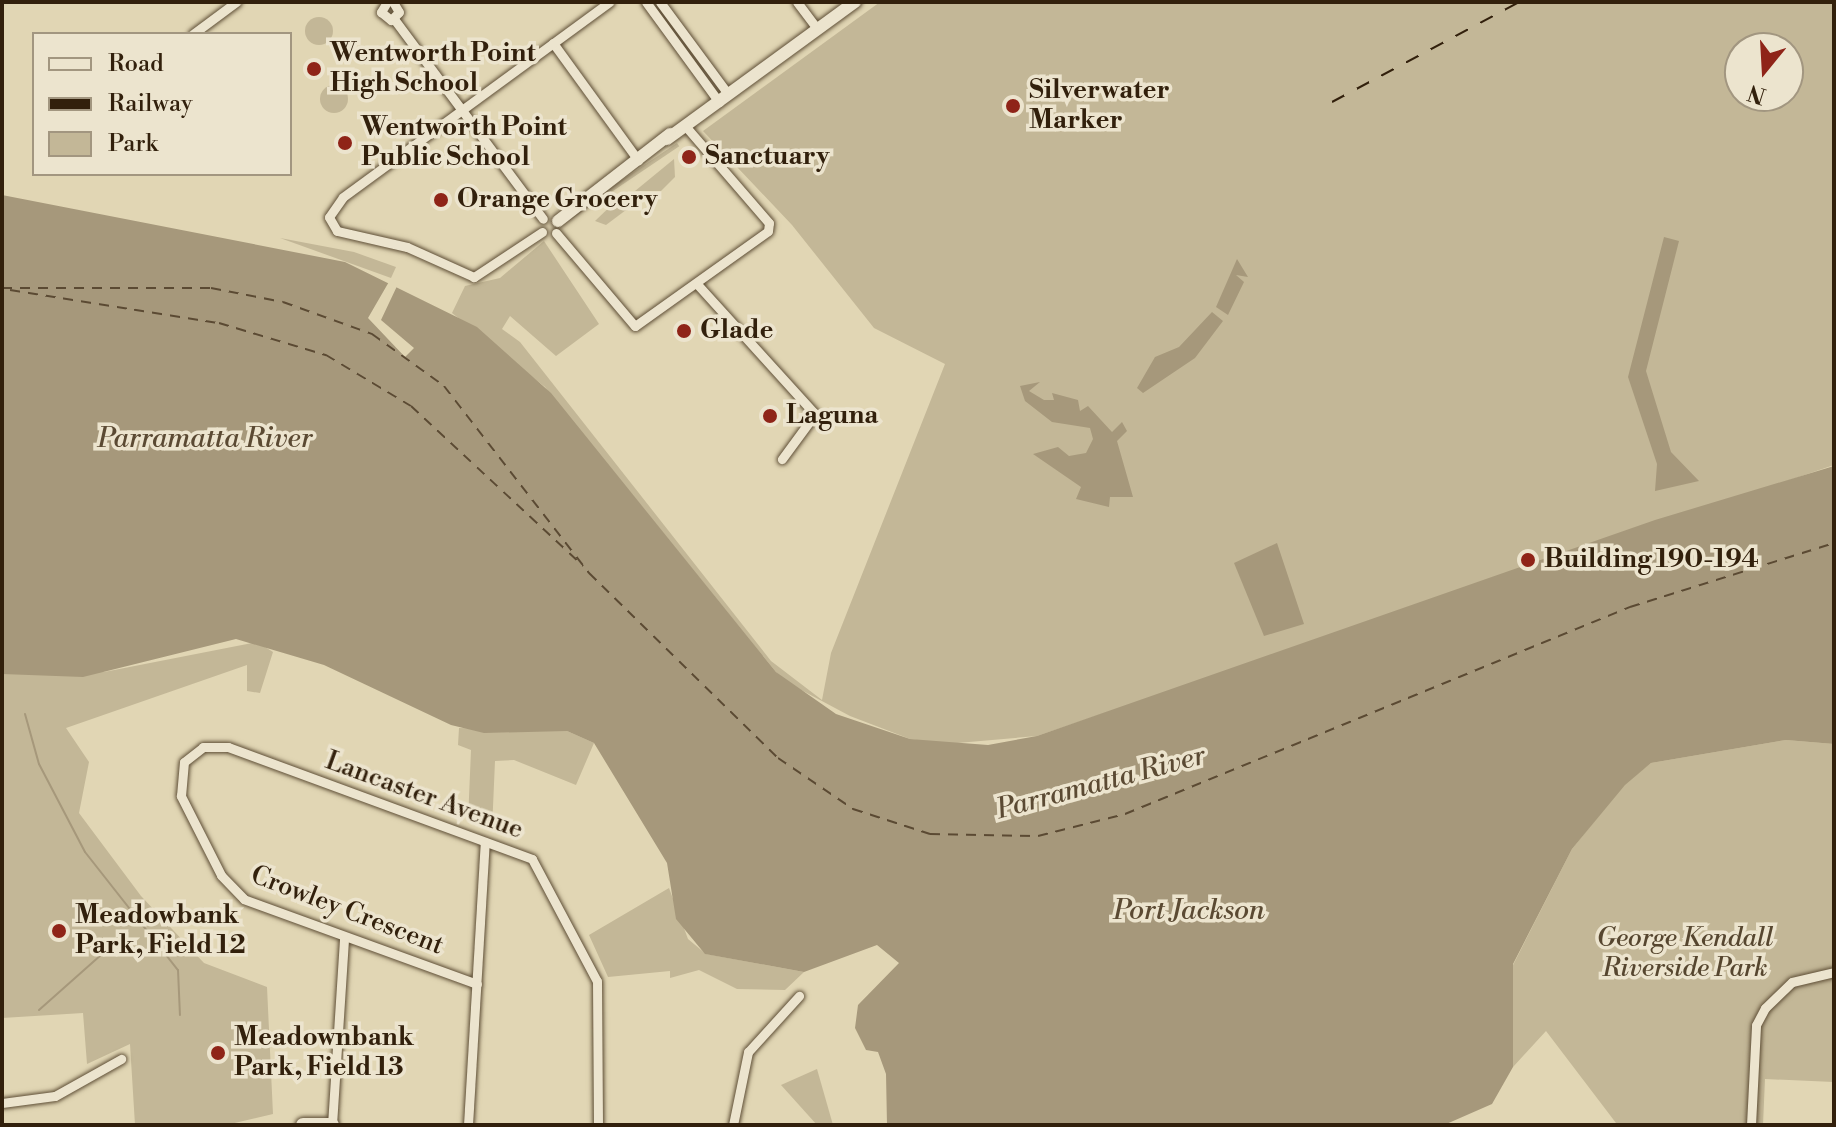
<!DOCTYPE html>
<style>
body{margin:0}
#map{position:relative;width:1836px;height:1127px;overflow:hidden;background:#e1d6b4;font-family:"Libre Bodoni",serif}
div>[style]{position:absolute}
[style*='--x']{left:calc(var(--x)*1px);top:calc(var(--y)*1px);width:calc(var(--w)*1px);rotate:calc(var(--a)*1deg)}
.green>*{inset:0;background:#c3b797;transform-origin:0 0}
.round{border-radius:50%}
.water>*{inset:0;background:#a6987b}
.pier>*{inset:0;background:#e1d6b4}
.stream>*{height:2px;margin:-1px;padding:0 1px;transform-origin:1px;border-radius:1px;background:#a6987b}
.ferry>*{height:2px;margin-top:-1px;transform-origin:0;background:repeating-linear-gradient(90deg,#5b4a33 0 10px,transparent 0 18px)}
.roads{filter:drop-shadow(0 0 2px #5e4e36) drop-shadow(0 0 2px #5e4e36)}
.minor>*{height:9px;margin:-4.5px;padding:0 4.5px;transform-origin:4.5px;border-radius:4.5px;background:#ece4ce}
.tertiary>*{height:12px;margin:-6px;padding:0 6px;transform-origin:6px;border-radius:6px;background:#ece4ce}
.secondary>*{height:14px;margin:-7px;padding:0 7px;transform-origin:7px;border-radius:7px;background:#ece4ce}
.rail>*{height:2px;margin-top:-1px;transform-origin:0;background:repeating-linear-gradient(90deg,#32200c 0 14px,transparent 0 28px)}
.dots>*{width:22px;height:22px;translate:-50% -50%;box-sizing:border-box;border:4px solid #ece4ce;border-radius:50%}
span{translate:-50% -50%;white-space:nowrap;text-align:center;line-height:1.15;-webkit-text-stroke:7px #ece4ce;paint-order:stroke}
.poi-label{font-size:26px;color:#32200c;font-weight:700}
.left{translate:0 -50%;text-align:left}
.street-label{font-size:26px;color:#32200c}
.park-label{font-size:26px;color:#56462f;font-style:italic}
.water-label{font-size:28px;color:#5b4a33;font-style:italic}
.frame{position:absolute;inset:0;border:4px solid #32200c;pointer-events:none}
.legend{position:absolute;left:32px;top:32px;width:260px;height:144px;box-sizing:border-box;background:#ece4ce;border:2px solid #a29680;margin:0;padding:10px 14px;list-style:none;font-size:24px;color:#32200c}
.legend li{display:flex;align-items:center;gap:16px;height:40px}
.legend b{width:40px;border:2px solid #a29680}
.north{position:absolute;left:1724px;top:32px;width:80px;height:80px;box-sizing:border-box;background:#ece4ce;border:2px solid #a29680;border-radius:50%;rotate:198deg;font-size:22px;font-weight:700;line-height:32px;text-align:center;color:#32200c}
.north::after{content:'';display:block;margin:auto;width:28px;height:36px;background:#8f2418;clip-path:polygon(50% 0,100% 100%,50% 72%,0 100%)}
</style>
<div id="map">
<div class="green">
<div style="clip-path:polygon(evenodd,880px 2px,1834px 2px,1834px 465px,1037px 736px,946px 744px,910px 739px,850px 716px,790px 684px,776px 672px,545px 387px,452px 313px,465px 286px,500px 278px,544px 241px,599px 324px,556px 356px,510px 316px,502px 329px,520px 342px,771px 661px,822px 700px,831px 653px,945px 364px,874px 328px,792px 225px,703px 131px,880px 2px,1740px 48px,1788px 48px,1788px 96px,1740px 96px,1740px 48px)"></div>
<div class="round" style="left:305px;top:17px;width:28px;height:28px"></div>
<div class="round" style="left:320px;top:85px;width:28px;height:28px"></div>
<div style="left:677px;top:143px;width:4px;height:134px;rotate:56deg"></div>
<div style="clip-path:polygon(674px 159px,675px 177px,661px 191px,635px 191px)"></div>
<div style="clip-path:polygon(620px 197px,642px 198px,606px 225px,595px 221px)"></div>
<div style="clip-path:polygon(280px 238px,354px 252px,396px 267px,391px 278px)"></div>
<div style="clip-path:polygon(257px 642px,273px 652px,260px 693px,247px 691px,247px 665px,66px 728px,89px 762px,79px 813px,141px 896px,204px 963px,267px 987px,273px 1114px,226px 1125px,135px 1125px,130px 1044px,87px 1064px,83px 1013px,2px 1018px,2px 655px,104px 672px)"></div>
<div style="clip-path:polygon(1834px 655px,1834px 738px,1756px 739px,1650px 762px,1627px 782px,1651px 763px,1786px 740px,1834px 744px,1834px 1082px,1765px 1079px,1763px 1125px,1649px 1125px,1616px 1123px,1546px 1031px,1513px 1067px,1513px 965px,1572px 849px,1621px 788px,1569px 848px,1511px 964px,1509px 1060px,1491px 1101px,1438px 1125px,1378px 1125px,1420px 1049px,1449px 947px,1389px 835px,1404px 813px,1440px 791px,1551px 754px,1689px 692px)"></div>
<div style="clip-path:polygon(459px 728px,567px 731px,594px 743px,576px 785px,514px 760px,495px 761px,492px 830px,468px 821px,471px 750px,458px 745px)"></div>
<div style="clip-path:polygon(669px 888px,688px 939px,706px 954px,804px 972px,785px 990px,737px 989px,699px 970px,670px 978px,670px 971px,608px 977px,589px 935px)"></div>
<div style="clip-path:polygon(817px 1069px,833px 1125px,817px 1125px,781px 1085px)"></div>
</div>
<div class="water">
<div style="clip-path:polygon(2px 195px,345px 262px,477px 327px,551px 393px,776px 672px,836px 714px,910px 739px,988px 745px,1037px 736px,1655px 520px,1834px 466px,1834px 744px,1786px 740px,1651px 763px,1625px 785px,1572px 849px,1513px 964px,1513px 1067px,1492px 1104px,1444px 1125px,887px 1125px,886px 1074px,878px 1052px,866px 1050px,855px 1028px,858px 1005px,899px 963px,877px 945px,804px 972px,705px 954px,676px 919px,667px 863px,594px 743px,567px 731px,484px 733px,451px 725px,324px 665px,236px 639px,83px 677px,2px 674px)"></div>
<div style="clip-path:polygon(1664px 237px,1679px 241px,1646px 371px,1671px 452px,1699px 481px,1655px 491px,1657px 464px,1628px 377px)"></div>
<div style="clip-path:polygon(1237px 259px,1248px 277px,1236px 275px,1244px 282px,1228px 315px,1216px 307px)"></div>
<div style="clip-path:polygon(1212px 312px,1223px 321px,1195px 358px,1143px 393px,1137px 388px,1155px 357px,1179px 347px)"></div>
<div style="clip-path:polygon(1040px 382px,1029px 391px,1044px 400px,1054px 400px,1052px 393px,1078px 400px,1080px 411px,1088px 406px,1112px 432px,1122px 422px,1127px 431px,1117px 441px,1133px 497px,1110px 497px,1109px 507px,1076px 499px,1081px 487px,1033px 454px,1058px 447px,1069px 456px,1086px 453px,1093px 439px,1090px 428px,1052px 422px,1025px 401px,1020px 386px)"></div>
<div style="clip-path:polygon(1277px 543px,1304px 624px,1264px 636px,1234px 563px)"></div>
</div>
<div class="pier">
<div style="clip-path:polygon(390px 280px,398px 284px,381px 320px,414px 348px,405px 357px,368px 318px)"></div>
</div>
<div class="stream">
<div style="--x:25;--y:714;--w:52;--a:74.4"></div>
<div style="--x:39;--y:764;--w:99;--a:62.4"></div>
<div style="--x:85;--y:852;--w:150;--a:51.8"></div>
<div style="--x:178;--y:970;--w:45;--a:87.5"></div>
<div style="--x:39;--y:1010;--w:119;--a:-41.6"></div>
</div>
<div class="ferry">
<div style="--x:2;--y:288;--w:209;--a:0"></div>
<div style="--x:211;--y:288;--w:73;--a:11"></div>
<div style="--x:283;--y:302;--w:95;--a:19.8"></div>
<div style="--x:372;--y:334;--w:89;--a:35.8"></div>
<div style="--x:444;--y:386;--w:237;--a:52.2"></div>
<div style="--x:589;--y:573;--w:264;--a:44.4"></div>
<div style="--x:778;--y:758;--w:91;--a:34.2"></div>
<div style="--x:853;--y:809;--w:81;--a:18"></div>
<div style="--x:930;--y:834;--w:108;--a:1.1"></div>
<div style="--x:1038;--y:836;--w:90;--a:-14.2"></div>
<div style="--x:1125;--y:814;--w:546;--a:-22.29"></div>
<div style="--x:1630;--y:607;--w:214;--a:-17.4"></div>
<div style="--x:10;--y:290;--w:212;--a:9"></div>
<div style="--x:219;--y:323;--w:112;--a:16.7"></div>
<div style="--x:326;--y:355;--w:99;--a:31"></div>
<div style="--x:411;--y:406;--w:235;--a:42.9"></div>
</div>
<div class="roads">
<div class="minor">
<div style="--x:387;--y:2;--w:12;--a:121"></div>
<div style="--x:381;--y:12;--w:13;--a:39"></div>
<div style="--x:391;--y:20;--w:11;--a:-45"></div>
<div style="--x:399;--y:12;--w:12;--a:-121"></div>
<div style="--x:646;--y:2;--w:124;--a:53.9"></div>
<div style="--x:660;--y:2;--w:114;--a:53.5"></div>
<div style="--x:797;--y:2;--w:34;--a:53"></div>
<div style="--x:394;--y:19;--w:249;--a:53.3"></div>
<div style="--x:193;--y:34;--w:54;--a:-36.7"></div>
<div style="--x:553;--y:43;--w:145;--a:54"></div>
<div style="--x:542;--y:232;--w:82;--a:146.5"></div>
<div style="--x:474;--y:277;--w:73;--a:-155.9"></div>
<div style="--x:407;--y:247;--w:72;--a:-167.1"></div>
<div style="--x:337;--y:231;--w:16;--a:-120"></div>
<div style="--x:329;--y:217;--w:24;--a:-55"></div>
<div style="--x:343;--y:197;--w:330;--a:-36.2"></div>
<div style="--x:556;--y:233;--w:122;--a:49.7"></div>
<div style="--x:635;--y:326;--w:163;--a:-35.5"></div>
<div style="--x:768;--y:231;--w:8;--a:-83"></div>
<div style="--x:769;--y:223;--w:124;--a:-130.8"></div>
<div style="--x:697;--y:284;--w:176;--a:47.8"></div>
<div style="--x:815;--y:414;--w:56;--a:126.3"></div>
<div style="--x:477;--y:984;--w:248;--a:-160"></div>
<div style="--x:244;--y:899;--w:33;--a:-134"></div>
<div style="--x:221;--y:875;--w:89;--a:-116.9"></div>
<div style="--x:181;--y:796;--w:34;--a:-85"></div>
<div style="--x:184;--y:762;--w:24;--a:-38"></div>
<div style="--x:203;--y:747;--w:25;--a:0"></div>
<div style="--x:228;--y:747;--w:324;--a:20.2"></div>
<div style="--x:532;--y:859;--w:138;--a:62"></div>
<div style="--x:597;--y:981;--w:144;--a:89.6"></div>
<div style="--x:2;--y:1103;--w:53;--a:-7.5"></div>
<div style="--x:55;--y:1096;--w:76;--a:-29.3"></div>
<div style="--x:332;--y:1125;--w:186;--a:-86.3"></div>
<div style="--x:468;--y:1125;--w:283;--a:-86.6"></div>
<div style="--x:733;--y:1125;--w:75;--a:-78.4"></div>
<div style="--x:748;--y:1052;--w:76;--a:-47.7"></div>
<div style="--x:1751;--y:1125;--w:100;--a:-87.1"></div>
<div style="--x:1756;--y:1025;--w:19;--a:-62"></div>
<div style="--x:1765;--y:1008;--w:37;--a:-44"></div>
<div style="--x:1792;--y:982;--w:43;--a:-13.4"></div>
</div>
<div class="tertiary">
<div style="--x:667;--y:139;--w:233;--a:-36.1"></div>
<div style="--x:558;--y:221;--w:142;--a:-37.8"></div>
</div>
<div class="secondary">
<div style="--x:303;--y:1125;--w:29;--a:0"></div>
</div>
</div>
<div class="rail">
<div style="--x:1332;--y:102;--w:212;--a:-28.1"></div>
</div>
<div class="dots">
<div style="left:314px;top:69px;background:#8f2418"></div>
<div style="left:1013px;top:106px;background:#8f2418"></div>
<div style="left:345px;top:143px;background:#8f2418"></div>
<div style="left:689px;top:157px;background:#8f2418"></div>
<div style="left:441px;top:200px;background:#8f2418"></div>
<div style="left:684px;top:331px;background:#8f2418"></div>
<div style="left:770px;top:416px;background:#8f2418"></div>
<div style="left:1528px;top:560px;background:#8f2418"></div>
<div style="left:59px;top:931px;background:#8f2418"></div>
<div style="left:218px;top:1053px;background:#8f2418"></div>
</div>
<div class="poi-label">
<span class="left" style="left:330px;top:69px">Wentworth Point<br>High School</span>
<span class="left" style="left:1029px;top:106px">Silverwater<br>Marker</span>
<span class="left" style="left:361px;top:143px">Wentworth Point<br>Public School</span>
<span class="left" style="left:705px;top:157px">Sanctuary</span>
<span class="left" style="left:457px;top:200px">Orange Grocery</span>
<span class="left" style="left:700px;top:331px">Glade</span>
<span class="left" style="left:786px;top:416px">Laguna</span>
<span class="left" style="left:1544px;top:560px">Building 190-194</span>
<span class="left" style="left:75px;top:931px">Meadowbank<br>Park, Field 12</span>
<span class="left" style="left:234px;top:1053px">Meadownbank<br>Park, Field 13</span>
</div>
<div class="street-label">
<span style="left:424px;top:796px;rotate:20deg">Lancaster Avenue</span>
<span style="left:347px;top:911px;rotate:21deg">Crowley Crescent</span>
</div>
<div class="park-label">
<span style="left:1685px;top:954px">George Kendall<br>Riverside Park</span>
</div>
<div class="water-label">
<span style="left:205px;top:439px">Parramatta River</span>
<span style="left:1101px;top:783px;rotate:-15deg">Parramatta River</span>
<span style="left:1189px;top:911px">Port Jackson</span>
</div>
<div class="frame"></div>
<ul class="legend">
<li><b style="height:10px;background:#ece4ce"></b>Road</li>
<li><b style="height:10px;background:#32200c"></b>Railway</li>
<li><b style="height:22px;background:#c3b797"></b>Park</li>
</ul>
<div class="north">N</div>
</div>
